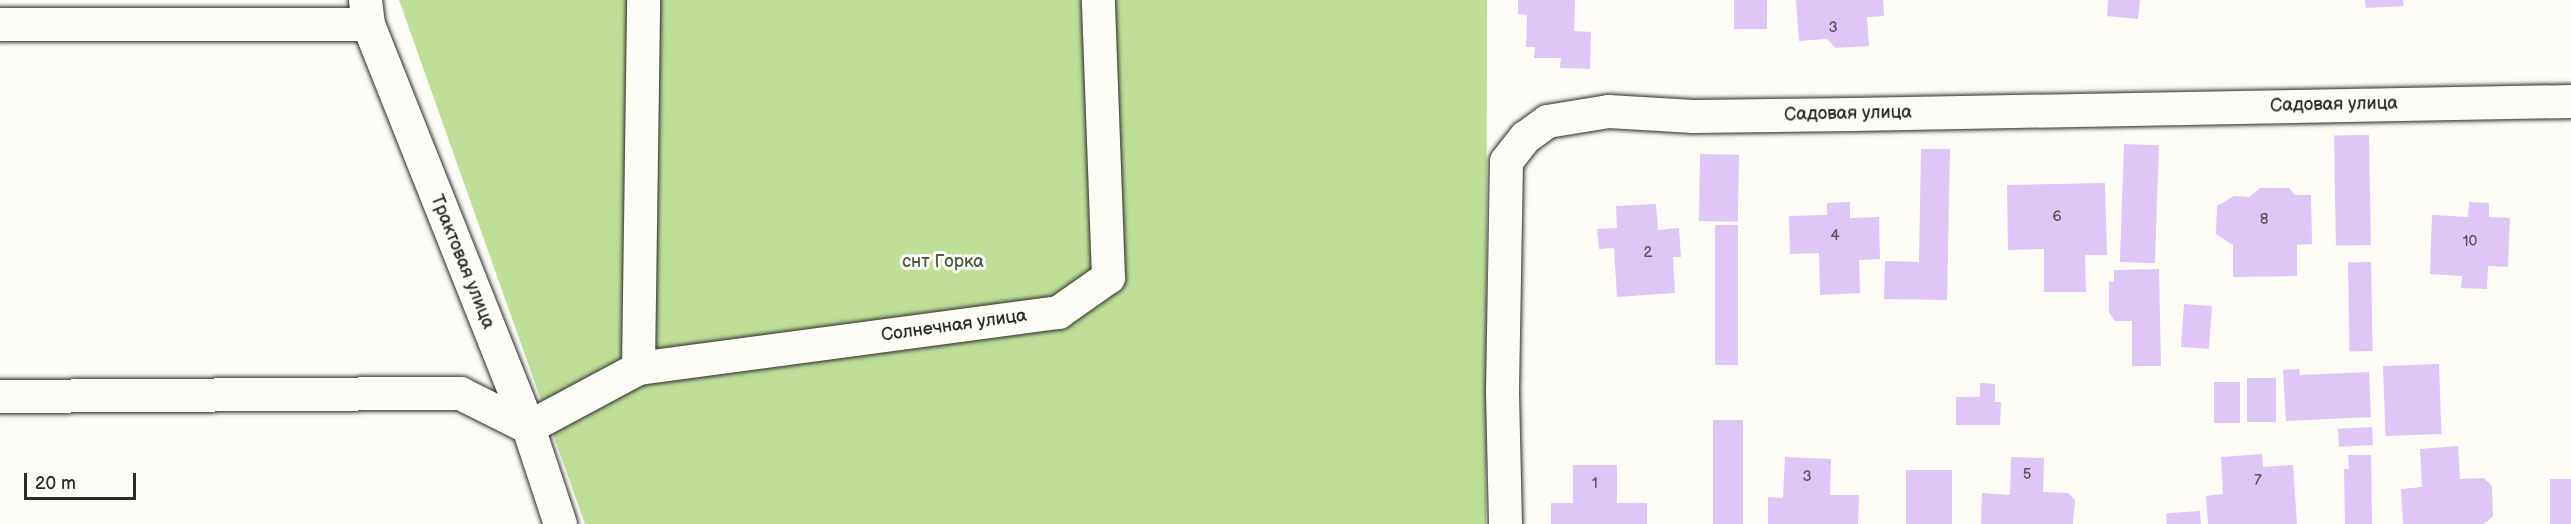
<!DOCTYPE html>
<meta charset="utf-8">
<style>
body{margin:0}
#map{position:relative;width:2571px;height:524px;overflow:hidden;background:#fdfcf7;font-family:"Balsamiq Sans",sans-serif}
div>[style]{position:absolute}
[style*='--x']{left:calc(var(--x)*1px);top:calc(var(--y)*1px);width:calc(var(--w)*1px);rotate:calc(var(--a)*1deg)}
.green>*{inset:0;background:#bfdf98}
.building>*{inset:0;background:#dec6f6;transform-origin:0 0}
.roads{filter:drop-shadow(0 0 2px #2b2b2b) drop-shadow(0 0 2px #2b2b2b)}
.minor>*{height:33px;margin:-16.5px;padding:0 16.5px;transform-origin:16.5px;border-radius:16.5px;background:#fdfcf7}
span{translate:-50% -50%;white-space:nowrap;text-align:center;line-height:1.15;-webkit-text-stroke:6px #fdfcf7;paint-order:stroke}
.number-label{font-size:15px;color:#58525e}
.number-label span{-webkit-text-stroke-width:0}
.street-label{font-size:18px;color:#2b2b2b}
.park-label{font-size:18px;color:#505846}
.scale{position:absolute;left:24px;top:473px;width:112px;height:27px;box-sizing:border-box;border:3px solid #2b2b2b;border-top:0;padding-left:8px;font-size:18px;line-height:21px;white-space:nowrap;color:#2b2b2b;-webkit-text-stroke:4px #fdfcf7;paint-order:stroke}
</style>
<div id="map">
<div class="green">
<div style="clip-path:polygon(399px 0,1487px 0,1486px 524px,585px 524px)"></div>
</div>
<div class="building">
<div style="clip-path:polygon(1518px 0,1575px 0,1574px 31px,1591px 32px,1590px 69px,1560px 68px,1561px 58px,1534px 58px,1535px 47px,1526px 47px,1527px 15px,1518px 14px)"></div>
<div style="left:1734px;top:0;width:33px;height:29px"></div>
<div style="clip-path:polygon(1796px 0,1883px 0,1884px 16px,1867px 17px,1869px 46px,1836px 48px,1827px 39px,1799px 41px)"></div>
<div style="clip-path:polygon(2108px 0,2140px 0,2138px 19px,2107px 16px)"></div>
<div style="clip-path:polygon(2365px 0,2403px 0,2404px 6px,2366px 8px)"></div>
<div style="left:2369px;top:135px;width:110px;height:35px;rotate:89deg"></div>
<div style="left:2124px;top:144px;width:35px;height:118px;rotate:2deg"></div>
<div style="clip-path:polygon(1921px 149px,1950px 149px,1947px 300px,1884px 299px,1885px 261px,1919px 262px)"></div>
<div style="left:1700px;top:154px;width:39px;height:67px;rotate:1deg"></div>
<div style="clip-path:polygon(2105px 183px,2107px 255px,2085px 255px,2086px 292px,2044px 292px,2044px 249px,2008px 250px,2007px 185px)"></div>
<div style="clip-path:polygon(2260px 188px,2289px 188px,2295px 195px,2311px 195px,2312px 244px,2297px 245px,2297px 276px,2233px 277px,2233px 245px,2216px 234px,2217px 206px,2234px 196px,2249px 197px)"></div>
<div style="clip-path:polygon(1850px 202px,1850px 218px,1879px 217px,1880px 259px,1859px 260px,1860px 293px,1820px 295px,1819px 253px,1790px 254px,1789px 216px,1827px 215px,1827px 203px)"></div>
<div style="clip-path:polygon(2469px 202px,2489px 203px,2489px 217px,2510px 218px,2508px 267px,2488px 266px,2487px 289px,2461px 288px,2462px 276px,2430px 274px,2432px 215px,2468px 217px)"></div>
<div style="clip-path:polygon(1656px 204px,1658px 230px,1679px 228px,1681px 257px,1673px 257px,1675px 293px,1617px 297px,1614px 248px,1599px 249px,1597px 229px,1617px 228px,1616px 206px)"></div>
<div style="left:1715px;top:225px;width:23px;height:140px"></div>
<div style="left:2371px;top:262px;width:89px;height:23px;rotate:89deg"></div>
<div style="clip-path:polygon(2159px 269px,2161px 366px,2132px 366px,2132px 321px,2115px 321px,2109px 313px,2109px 282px,2114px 282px,2114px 270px)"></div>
<div style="left:2184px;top:304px;width:28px;height:43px;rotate:4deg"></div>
<div style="left:2439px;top:364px;width:70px;height:56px;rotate:88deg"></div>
<div style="clip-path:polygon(2299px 369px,2300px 375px,2369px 372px,2371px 417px,2286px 421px,2283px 370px)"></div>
<div style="left:2276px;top:378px;width:44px;height:29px;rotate:90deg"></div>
<div style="left:2214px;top:382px;width:26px;height:41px"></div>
<div style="clip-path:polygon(1980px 383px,1995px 384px,1995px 402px,2001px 402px,2000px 425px,1956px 425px,1956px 397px,1980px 397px)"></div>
<div style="left:1713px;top:420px;width:30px;height:104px"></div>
<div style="left:2372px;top:427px;width:18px;height:34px;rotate:87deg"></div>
<div style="clip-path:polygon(2458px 446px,2460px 479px,2484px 478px,2492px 486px,2493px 516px,2484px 524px,2403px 524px,2401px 489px,2422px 487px,2420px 449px)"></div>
<div style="clip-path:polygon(2262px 454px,2263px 467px,2293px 465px,2297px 524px,2208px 524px,2206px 496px,2223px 494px,2221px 457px)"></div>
<div style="clip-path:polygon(2348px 455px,2371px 455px,2372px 524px,2345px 524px,2344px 469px,2349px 469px)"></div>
<div style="clip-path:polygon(1785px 457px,1831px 459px,1830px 495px,1859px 495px,1858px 524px,1768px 524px,1768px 497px,1783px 498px)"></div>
<div style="clip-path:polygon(2011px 457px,2044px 458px,2043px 492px,2068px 493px,2075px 500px,2073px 524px,1981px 524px,1982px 493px,2010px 495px)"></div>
<div style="clip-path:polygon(1573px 465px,1617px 465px,1617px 503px,1647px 503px,1647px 524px,1551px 524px,1551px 503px,1573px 503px)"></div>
<div style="left:1906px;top:470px;width:46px;height:54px"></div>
<div style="left:2571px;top:479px;width:45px;height:21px;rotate:90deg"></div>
<div style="left:2200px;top:511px;width:13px;height:34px;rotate:86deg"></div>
</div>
<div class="roads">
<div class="minor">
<div style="--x:365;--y:0;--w:24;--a:83"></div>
<div style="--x:368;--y:24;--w:434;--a:68.3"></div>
<div style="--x:528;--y:427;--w:102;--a:71.7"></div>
<div style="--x:0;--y:24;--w:368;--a:0"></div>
<div style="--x:638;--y:368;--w:368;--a:-89.2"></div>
<div style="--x:0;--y:396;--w:460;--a:-0.4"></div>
<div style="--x:460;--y:393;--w:76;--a:26.6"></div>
<div style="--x:528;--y:427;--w:125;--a:-28.2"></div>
<div style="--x:638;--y:368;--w:424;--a:-7.6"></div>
<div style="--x:1058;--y:312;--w:61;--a:-35"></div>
<div style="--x:1108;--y:277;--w:277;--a:-92.1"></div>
<div style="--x:1505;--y:524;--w:134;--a:-91.3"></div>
<div style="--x:1502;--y:390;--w:229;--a:-89"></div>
<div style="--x:1506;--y:161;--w:31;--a:-52"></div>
<div style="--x:1525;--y:137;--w:27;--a:-36"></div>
<div style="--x:1547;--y:121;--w:62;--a:-9.3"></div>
<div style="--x:1608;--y:111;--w:85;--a:3.4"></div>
<div style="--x:1693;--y:116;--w:160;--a:-0.7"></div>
<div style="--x:1853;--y:114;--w:718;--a:-1.04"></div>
</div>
</div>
<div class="number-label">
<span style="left:1833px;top:28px">3</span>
<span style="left:2057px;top:217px">6</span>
<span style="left:2264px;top:220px">8</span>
<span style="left:1835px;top:236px">4</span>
<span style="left:2470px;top:242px">10</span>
<span style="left:1648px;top:253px">2</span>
<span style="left:2027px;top:475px">5</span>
<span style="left:1807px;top:477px">3</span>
<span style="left:2258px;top:481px">7</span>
<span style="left:1595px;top:484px">1</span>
</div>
<div class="street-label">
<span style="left:2334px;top:105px;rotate:-1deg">Садовая улица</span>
<span style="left:1848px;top:114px;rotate:-1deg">Садовая улица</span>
<span style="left:462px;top:262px;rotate:68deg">Трактовая улица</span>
<span style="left:954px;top:326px;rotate:-8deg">Солнечная улица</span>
</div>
<div class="park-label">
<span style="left:943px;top:262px">снт Горка</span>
</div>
<div class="scale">20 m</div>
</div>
